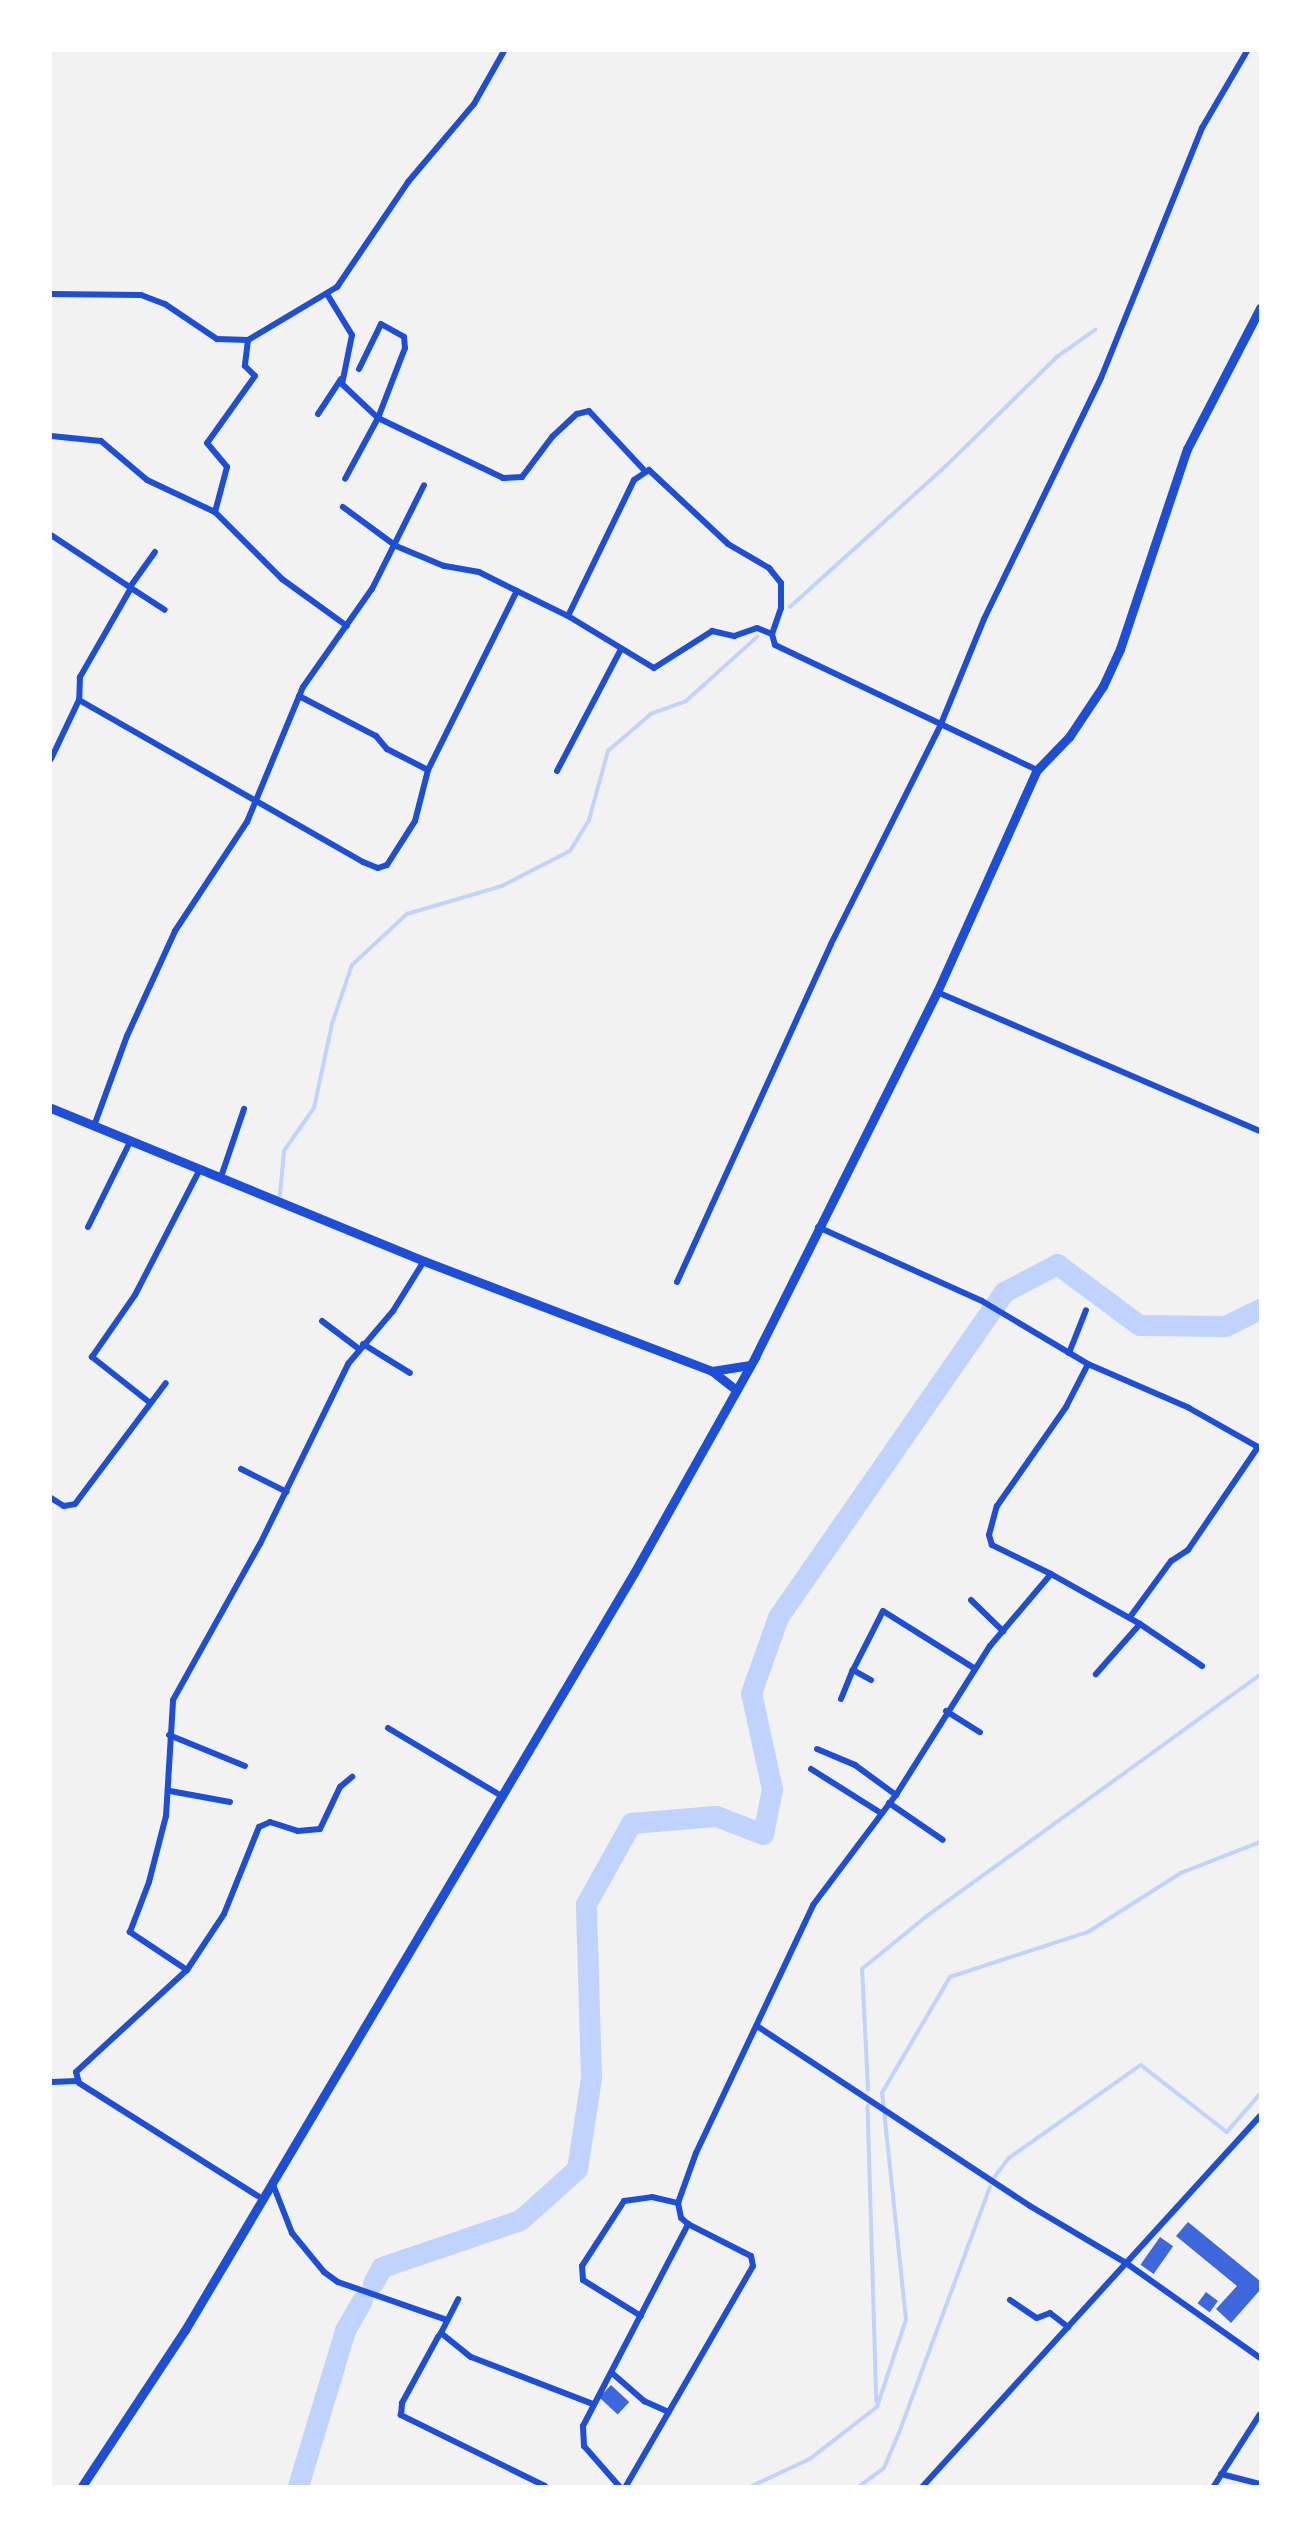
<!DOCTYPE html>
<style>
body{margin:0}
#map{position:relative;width:1311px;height:2537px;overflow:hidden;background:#f2f2f2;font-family:"Varela Round",sans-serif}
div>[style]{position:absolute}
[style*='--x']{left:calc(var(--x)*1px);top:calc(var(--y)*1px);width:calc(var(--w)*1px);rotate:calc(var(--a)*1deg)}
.stream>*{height:3.5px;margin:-1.75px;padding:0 1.75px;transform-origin:1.75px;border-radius:1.75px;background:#bfd3fe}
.river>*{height:21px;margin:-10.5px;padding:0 10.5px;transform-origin:10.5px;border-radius:10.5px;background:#bfd3fe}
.building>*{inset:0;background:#3d67dc;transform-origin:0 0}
.minor>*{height:6px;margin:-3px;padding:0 3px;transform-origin:3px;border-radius:3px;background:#1d4ed8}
.secondary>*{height:9px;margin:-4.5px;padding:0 4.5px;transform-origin:4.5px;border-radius:4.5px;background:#1d4ed8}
span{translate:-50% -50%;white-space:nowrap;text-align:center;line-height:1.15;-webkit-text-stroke:5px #fff;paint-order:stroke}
.frame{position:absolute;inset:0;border:52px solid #fff;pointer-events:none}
</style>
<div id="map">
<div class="stream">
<div style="--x:790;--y:607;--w:210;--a:-42.1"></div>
<div style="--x:946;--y:466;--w:156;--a:-44.5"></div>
<div style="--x:1057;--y:357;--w:47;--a:-35.4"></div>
<div style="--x:280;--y:1195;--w:44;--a:-84.8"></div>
<div style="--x:284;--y:1151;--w:52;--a:-55.1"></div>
<div style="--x:314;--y:1108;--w:86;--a:-77.9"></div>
<div style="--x:332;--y:1024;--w:62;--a:-71.3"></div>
<div style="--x:352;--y:965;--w:75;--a:-42.8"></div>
<div style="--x:407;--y:914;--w:99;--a:-16.4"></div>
<div style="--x:502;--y:886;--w:76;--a:-27.2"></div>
<div style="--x:570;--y:851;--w:36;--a:-58"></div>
<div style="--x:589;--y:820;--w:72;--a:-74.6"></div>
<div style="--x:608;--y:751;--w:57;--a:-40.7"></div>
<div style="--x:651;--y:714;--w:37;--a:-20"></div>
<div style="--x:686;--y:701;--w:96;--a:-42"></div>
<div style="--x:868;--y:2090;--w:121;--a:-92.8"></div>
<div style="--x:862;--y:1969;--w:84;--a:-39.2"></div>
<div style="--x:927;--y:1916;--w:411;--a:-35.9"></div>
<div style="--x:868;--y:2106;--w:295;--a:88.3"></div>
<div style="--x:993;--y:2179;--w:26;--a:-53"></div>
<div style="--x:1009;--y:2158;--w:161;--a:-35.2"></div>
<div style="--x:1141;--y:2065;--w:109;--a:37.9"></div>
<div style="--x:1227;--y:2132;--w:50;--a:-49"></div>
<div style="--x:752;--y:2486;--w:64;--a:-25"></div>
<div style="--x:810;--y:2459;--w:85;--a:-37.8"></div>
<div style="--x:877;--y:2407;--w:92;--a:-71.6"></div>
<div style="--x:906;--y:2320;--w:228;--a:-96"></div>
<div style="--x:882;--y:2093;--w:134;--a:-59.6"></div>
<div style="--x:950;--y:1977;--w:145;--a:-18.1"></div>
<div style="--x:1088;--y:1932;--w:110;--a:-32.4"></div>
<div style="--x:1181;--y:1873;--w:85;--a:-21.4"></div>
<div style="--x:860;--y:2486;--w:30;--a:-37"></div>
<div style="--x:884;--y:2468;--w:38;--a:-67"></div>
<div style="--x:899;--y:2433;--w:262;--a:-69.7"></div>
</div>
<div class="river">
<div style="--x:373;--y:2283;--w:18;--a:-61"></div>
<div style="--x:382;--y:2267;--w:146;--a:-18.8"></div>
<div style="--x:520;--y:2220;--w:76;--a:-41.8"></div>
<div style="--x:577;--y:2169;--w:93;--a:-81.3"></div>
<div style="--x:591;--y:2077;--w:173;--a:-91.7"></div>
<div style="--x:586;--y:1904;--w:93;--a:-60.9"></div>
<div style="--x:631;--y:1823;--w:85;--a:-4.7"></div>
<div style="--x:716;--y:1816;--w:50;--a:21"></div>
<div style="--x:763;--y:1834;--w:46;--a:-78.7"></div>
<div style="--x:772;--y:1789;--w:98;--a:-102.3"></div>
<div style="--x:751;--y:1693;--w:81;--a:-70.4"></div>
<div style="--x:778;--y:1617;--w:396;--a:-55.2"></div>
<div style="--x:1004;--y:1292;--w:60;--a:-27.8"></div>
<div style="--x:1057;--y:1264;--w:102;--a:36.6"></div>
<div style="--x:1139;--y:1325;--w:86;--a:0.7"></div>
<div style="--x:1225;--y:1326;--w:39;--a:-26"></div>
<div style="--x:298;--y:2486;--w:163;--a:-73.2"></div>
<div style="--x:345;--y:2330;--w:34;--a:-60"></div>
</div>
<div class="building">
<div style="clip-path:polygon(1188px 2222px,1260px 2281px,1260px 2290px,1231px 2323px,1216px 2309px,1237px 2286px,1176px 2236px)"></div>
<div style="left:1160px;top:2237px;width:16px;height:34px;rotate:35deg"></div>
<div style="left:1206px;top:2292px;width:15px;height:14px;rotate:37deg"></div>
<div style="left:611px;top:2385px;width:25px;height:17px;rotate:43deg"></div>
</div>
<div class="minor">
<div style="--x:51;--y:294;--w:90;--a:0.6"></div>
<div style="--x:141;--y:295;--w:26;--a:21"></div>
<div style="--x:165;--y:304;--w:63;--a:33.9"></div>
<div style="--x:217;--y:339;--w:31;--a:2"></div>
<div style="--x:248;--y:340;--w:104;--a:-30.8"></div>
<div style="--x:337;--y:287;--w:127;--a:-55.9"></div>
<div style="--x:408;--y:182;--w:102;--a:-49.8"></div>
<div style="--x:474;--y:104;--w:61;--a:-60.5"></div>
<div style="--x:327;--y:294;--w:48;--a:58.6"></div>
<div style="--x:352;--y:335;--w:50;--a:101.5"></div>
<div style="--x:342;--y:384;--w:50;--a:43.4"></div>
<div style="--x:378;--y:418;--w:69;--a:118.4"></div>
<div style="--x:248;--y:340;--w:26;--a:97"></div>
<div style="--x:245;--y:366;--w:14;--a:45"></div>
<div style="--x:255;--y:376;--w:82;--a:125.6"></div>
<div style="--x:207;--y:443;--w:31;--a:50"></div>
<div style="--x:227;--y:467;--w:47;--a:104.9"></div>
<div style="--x:215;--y:512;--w:95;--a:45"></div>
<div style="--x:282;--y:579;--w:80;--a:35.9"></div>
<div style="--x:359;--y:369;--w:50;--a:-63.9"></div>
<div style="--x:381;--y:324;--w:26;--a:29"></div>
<div style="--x:404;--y:337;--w:11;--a:85"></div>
<div style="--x:405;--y:348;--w:75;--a:111.1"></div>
<div style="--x:378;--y:418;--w:139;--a:25.6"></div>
<div style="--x:503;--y:478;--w:19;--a:-3"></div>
<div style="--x:522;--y:477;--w:50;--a:-53.1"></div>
<div style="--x:552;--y:437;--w:34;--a:-43"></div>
<div style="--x:577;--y:414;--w:12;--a:-14"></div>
<div style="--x:589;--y:411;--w:81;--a:47"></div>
<div style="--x:318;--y:414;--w:42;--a:-56.7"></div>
<div style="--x:51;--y:436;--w:50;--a:5.7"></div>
<div style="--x:101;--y:441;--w:60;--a:40.3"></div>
<div style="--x:147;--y:480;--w:75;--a:25.2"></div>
<div style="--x:51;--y:535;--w:96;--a:33.5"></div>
<div style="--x:131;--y:588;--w:103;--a:119.8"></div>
<div style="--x:80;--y:677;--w:23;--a:92"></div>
<div style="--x:130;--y:587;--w:43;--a:-54.5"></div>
<div style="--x:131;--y:588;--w:40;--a:32.9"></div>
<div style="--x:517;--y:591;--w:57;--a:26.1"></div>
<div style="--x:568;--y:616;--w:151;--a:-64.1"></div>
<div style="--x:634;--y:480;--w:18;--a:-34"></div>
<div style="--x:649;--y:470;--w:108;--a:43.1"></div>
<div style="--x:728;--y:544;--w:48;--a:30.3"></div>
<div style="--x:769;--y:568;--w:19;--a:51"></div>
<div style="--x:781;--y:583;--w:25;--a:90"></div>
<div style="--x:781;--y:608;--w:28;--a:109"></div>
<div style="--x:772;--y:634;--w:11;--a:75"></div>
<div style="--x:775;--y:645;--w:290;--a:25.5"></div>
<div style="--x:568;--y:616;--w:100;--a:31.2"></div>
<div style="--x:654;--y:668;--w:69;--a:-32.5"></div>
<div style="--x:712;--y:631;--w:23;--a:13"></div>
<div style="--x:734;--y:636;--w:24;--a:-19"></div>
<div style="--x:757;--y:628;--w:16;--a:22"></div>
<div style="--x:299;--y:696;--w:87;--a:27.5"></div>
<div style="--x:376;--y:736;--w:17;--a:50"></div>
<div style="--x:387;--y:749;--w:46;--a:27.1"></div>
<div style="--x:51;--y:759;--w:65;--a:-64.6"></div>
<div style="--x:79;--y:700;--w:327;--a:29.7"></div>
<div style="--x:363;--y:862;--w:16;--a:22"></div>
<div style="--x:378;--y:868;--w:9;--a:-18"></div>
<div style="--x:387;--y:865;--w:52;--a:-57.5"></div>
<div style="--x:415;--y:821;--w:53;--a:-75.7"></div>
<div style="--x:428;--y:770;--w:200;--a:-63.6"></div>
<div style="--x:517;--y:591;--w:42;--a:-153.4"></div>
<div style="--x:479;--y:572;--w:36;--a:-170"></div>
<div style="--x:444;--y:566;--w:52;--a:-157.4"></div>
<div style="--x:396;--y:546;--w:66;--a:-143.7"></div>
<div style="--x:557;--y:771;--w:136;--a:-62.3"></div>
<div style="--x:937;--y:992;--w:352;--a:23.3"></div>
<div style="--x:94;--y:1126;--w:96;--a:-69.9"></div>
<div style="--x:127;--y:1036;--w:115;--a:-65.4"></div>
<div style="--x:175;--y:931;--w:131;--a:-56.6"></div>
<div style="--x:247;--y:822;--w:146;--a:-67.5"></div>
<div style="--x:303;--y:687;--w:120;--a:-54.9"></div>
<div style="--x:372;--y:589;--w:116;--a:-63.4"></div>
<div style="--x:221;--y:1177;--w:72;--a:-71.3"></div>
<div style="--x:88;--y:1227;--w:97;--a:-63.7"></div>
<div style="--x:818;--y:1227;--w:180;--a:24.3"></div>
<div style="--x:982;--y:1301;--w:123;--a:30.7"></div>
<div style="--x:1088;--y:1364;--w:110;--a:23.5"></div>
<div style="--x:1189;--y:1408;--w:79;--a:29.5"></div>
<div style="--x:1258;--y:1447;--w:125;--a:124.2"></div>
<div style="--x:1188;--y:1550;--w:20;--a:147"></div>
<div style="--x:1171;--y:1561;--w:69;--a:126.2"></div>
<div style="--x:677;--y:1282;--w:371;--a:-65.5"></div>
<div style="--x:831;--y:944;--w:246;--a:-63.4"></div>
<div style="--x:941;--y:724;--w:113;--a:-67.7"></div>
<div style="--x:984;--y:619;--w:268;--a:-64.1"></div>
<div style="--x:1101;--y:378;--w:270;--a:-68"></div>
<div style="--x:1202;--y:128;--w:89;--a:-59.7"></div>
<div style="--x:322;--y:1321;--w:46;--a:37.1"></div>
<div style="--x:363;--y:1344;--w:55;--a:31.7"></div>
<div style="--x:1069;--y:1353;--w:46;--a:-68.4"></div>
<div style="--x:149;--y:1402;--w:73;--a:-141.7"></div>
<div style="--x:92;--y:1357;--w:75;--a:-55.3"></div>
<div style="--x:135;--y:1295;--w:142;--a:-62.7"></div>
<div style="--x:241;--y:1469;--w:51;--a:26.6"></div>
<div style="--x:51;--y:1498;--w:15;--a:32"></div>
<div style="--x:64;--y:1506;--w:11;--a:-10"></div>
<div style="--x:75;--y:1504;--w:151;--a:-53.1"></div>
<div style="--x:1051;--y:1574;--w:102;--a:29.3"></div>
<div style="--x:1140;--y:1624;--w:67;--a:131.3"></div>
<div style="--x:971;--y:1600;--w:45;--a:44.1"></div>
<div style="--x:1140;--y:1624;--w:75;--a:34.1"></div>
<div style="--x:871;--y:1680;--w:21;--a:-151"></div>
<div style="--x:853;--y:1670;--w:66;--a:-63"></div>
<div style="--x:883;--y:1611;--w:107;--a:32.1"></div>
<div style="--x:841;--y:1699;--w:31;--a:-68"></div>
<div style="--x:946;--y:1711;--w:40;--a:32"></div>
<div style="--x:388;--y:1728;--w:131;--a:30.9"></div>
<div style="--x:169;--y:1735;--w:82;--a:22.2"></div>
<div style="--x:817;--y:1749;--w:41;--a:22.8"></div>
<div style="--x:855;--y:1765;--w:51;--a:36.2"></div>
<div style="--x:811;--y:1769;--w:83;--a:32.2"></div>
<div style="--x:170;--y:1791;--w:61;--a:10.4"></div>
<div style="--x:889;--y:1803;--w:65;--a:34.4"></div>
<div style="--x:187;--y:1970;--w:67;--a:-56.5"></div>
<div style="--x:224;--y:1914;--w:94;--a:-68.1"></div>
<div style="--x:259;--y:1827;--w:12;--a:-24"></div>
<div style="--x:270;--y:1822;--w:29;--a:18"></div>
<div style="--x:298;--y:1831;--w:22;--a:-5"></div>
<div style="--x:320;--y:1829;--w:47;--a:-64.5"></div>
<div style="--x:340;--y:1787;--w:16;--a:-40"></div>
<div style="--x:757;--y:2026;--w:327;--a:33.4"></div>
<div style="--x:1030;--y:2206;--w:112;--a:30.7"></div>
<div style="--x:1126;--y:2263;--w:164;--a:35.3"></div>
<div style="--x:51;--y:2082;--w:26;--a:-2"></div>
<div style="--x:272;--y:2182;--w:55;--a:68.6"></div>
<div style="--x:292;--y:2233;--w:50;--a:50.6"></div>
<div style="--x:324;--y:2272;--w:17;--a:36"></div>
<div style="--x:338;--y:2282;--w:115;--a:19.2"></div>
<div style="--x:261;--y:2198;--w:215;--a:-147.7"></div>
<div style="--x:79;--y:2083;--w:11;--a:-105"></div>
<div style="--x:76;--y:2072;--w:151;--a:-42.6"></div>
<div style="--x:187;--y:1970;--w:69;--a:-146.3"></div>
<div style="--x:130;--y:1932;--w:53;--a:-69.2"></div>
<div style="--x:149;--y:1882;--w:68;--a:-75.6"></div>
<div style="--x:166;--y:1816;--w:116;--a:-86.5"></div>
<div style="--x:173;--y:1700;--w:179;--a:-60.9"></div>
<div style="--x:260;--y:1544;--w:200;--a:-63.9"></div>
<div style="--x:348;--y:1364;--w:70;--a:-49.7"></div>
<div style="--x:393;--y:1311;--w:59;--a:-58.2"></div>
<div style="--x:1010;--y:2300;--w:32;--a:34"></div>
<div style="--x:1037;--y:2318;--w:14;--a:-21"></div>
<div style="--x:1050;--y:2313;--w:23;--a:38"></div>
<div style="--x:641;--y:2316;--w:68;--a:-148.2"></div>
<div style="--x:583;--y:2280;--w:14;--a:-94"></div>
<div style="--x:582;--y:2266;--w:77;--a:-57.1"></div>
<div style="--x:624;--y:2201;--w:28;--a:-8"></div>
<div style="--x:652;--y:2197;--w:27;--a:13"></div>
<div style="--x:441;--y:2333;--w:38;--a:-63"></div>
<div style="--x:612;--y:2373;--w:43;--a:41.2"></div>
<div style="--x:644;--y:2401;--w:27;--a:24"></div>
<div style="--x:1221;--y:2474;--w:40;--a:14.4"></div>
<div style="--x:545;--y:2486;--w:161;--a:-153.8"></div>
<div style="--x:401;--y:2415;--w:12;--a:-85"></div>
<div style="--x:402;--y:2403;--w:75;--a:-61.4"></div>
<div style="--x:438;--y:2337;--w:5;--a:-53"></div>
<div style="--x:441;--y:2333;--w:38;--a:39"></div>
<div style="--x:471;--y:2357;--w:131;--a:21.1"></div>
<div style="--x:619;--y:2486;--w:53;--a:-131.2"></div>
<div style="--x:584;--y:2446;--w:20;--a:-93"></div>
<div style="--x:583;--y:2426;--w:228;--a:-62.5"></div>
<div style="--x:688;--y:2224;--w:9;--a:-139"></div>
<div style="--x:681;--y:2218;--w:15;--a:-101"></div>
<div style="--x:678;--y:2203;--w:53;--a:-70.2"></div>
<div style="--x:696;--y:2153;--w:274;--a:-64.7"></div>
<div style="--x:813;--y:1905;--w:138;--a:-53"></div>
<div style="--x:896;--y:1795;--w:176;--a:-57.8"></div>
<div style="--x:990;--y:1646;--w:94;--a:-49.7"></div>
<div style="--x:1051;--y:1574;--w:66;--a:-153.8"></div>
<div style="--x:992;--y:1545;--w:10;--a:-107"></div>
<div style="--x:989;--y:1535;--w:30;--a:-75"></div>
<div style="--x:997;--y:1506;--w:121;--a:-55.1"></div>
<div style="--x:1066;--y:1407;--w:48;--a:-62.9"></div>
<div style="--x:626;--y:2486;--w:254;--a:-60"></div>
<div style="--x:753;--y:2266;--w:10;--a:-101"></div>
<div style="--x:751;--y:2256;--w:71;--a:-153.1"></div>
<div style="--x:923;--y:2486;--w:500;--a:-47.67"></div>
<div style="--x:1214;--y:2486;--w:85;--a:-57.4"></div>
</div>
<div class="secondary">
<div style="--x:51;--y:1108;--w:403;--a:22.3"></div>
<div style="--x:424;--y:1261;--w:308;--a:20.9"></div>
<div style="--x:712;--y:1371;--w:37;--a:-9"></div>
<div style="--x:712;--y:1371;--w:31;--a:38"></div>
<div style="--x:82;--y:2486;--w:187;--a:-56.6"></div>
<div style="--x:185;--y:2330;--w:880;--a:-59.33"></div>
<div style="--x:634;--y:1573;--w:248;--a:-60.7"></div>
<div style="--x:755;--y:1357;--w:408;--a:-63.5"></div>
<div style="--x:937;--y:992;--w:243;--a:-65.8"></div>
<div style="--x:1037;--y:770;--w:46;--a:-45.9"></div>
<div style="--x:1069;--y:737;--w:61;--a:-56.3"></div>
<div style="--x:1103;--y:686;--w:41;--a:-65.3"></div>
<div style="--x:1120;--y:649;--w:211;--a:-71.5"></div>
<div style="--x:1187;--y:449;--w:159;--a:-62.6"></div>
</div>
<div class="frame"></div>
</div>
